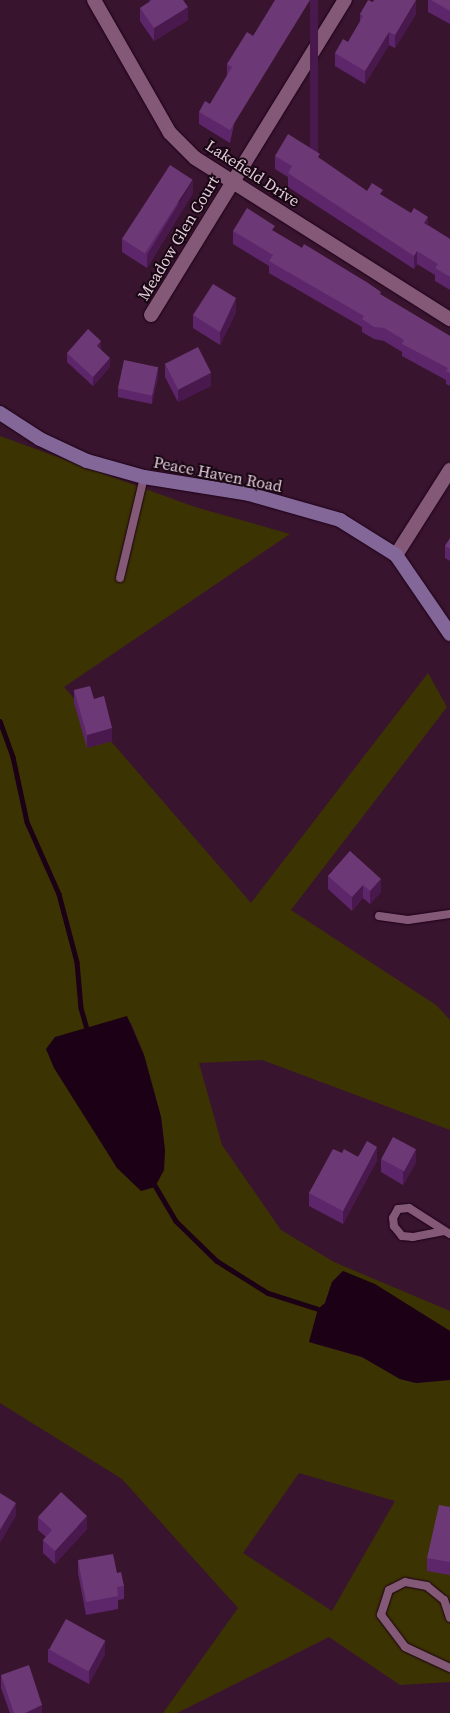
<!DOCTYPE html>
<style>
body{margin:0}
#map{position:relative;width:450px;height:1713px;overflow:hidden;background:#39142f;font-family:"Source Serif 4",serif}
div>[style]{position:absolute}
[style*='--x']{left:calc(var(--x)*1px);top:calc(var(--y)*1px);width:calc(var(--w)*1px);rotate:calc(var(--a)*1deg)}
.green>*{inset:0;background:#3c3303}
.water>*{inset:0;background:#1c0015}
.stream>*{height:4.5px;margin:-2.25px;padding:0 2.25px;transform-origin:2.25px;border-radius:2.25px;background:#1c0015}
.roads{filter:drop-shadow(0 0 1px #1e0017) drop-shadow(0 0 1px #1e0017)}
.service>*{height:8px;margin:-4px;padding:0 4px;transform-origin:4px;border-radius:4px;background:#845977}
.minor>*{height:14px;margin:-7px;padding:0 7px;transform-origin:7px;border-radius:7px;background:#845977}
.secondary>*{height:14px;margin:-7px;padding:0 7px;transform-origin:7px;border-radius:7px;background:#836799}
.wall>*{inset:0;background:#5d266a}
.shaded-wall>*{inset:0;background:#49184d;transform-origin:0 0}
.building>*{inset:0;background:#6c3876;transform-origin:0 0}
span{translate:-50% -50%;white-space:nowrap;text-align:center;line-height:1.15;-webkit-text-stroke:4px #170712;paint-order:stroke}
.street-label{font-size:16px;color:#e4cbdb}
</style>
<div id="map">
<div class="green">
<div style="clip-path:polygon(evenodd,0 436px,195px 507px,290px 534px,64px 687px,251px 903px,428px 673px,447px 707px,291px 910px,436px 1005px,450px 1020px,450px 1130px,262px 1060px,199px 1063px,222px 1145px,281px 1230px,334px 1262px,450px 1311px,450px 1331px,375px 1285px,343px 1271px,332px 1282px,325px 1303px,318px 1310px,309px 1342px,362px 1357px,400px 1379px,416px 1383px,450px 1380px,450px 1682px,400px 1685px,329px 1637px,177px 1713px,163px 1713px,238px 1608px,122px 1479px,0 1403px,0 436px,131px 1023px,144px 1055px,161px 1117px,165px 1151px,117px 1168px,55px 1037px,131px 1023px,0 436px,299px 1473px,395px 1501px,332px 1611px,243px 1553px,299px 1473px)"></div>
</div>
<div class="water">
<div style="clip-path:polygon(127px 1016px,144px 1055px,161px 1117px,165px 1151px,164px 1170px,155px 1187px,141px 1191px,117px 1168px,54px 1068px,46px 1049px,55px 1037px)"></div>
<div style="clip-path:polygon(343px 1271px,375px 1284px,450px 1331px,450px 1380px,416px 1383px,400px 1379px,362px 1357px,309px 1342px,318px 1309px,325px 1303px,332px 1282px)"></div>
</div>
<div class="stream">
<div style="--x:0;--y:721;--w:38;--a:70"></div>
<div style="--x:13;--y:757;--w:66;--a:77.8"></div>
<div style="--x:27;--y:822;--w:79;--a:66"></div>
<div style="--x:59;--y:894;--w:70;--a:75.2"></div>
<div style="--x:77;--y:962;--w:46;--a:85"></div>
<div style="--x:81;--y:1008;--w:26;--a:74"></div>
<div style="--x:153;--y:1182;--w:45;--a:59.5"></div>
<div style="--x:176;--y:1221;--w:57;--a:44.3"></div>
<div style="--x:217;--y:1261;--w:60;--a:32.1"></div>
<div style="--x:268;--y:1293;--w:52;--a:17.7"></div>
</div>
<div class="roads">
<div class="service">
<div style="--x:120;--y:578;--w:104;--a:-76.6"></div>
<div style="--x:379;--y:916;--w:29;--a:8"></div>
<div style="--x:408;--y:920;--w:42;--a:-8.1"></div>
<div style="--x:444;--y:1231;--w:32;--a:169"></div>
<div style="--x:413;--y:1237;--w:11;--a:-175"></div>
<div style="--x:402;--y:1236;--w:13;--a:-129"></div>
<div style="--x:394;--y:1226;--w:8;--a:-97"></div>
<div style="--x:393;--y:1218;--w:10;--a:-61"></div>
<div style="--x:398;--y:1209;--w:11;--a:-5"></div>
<div style="--x:409;--y:1208;--w:49;--a:32.4"></div>
<div style="--x:450;--y:1618;--w:19;--a:-108"></div>
<div style="--x:444;--y:1600;--w:22;--a:-141"></div>
<div style="--x:427;--y:1586;--w:22;--a:-170"></div>
<div style="--x:405;--y:1582;--w:18;--a:153"></div>
<div style="--x:389;--y:1590;--w:26;--a:108"></div>
<div style="--x:381;--y:1615;--w:40;--a:53"></div>
<div style="--x:405;--y:1647;--w:50;--a:25"></div>
</div>
<div class="minor">
<div style="--x:94;--y:0;--w:153;--a:60.3"></div>
<div style="--x:170;--y:133;--w:35;--a:45"></div>
<div style="--x:195;--y:158;--w:302;--a:32.3"></div>
<div style="--x:151;--y:315;--w:370;--a:-58.4"></div>
<div style="--x:396;--y:555;--w:101;--a:-57.6"></div>
</div>
<div class="secondary">
<div style="--x:0;--y:413;--w:48;--a:33"></div>
<div style="--x:40;--y:439;--w:52;--a:25.1"></div>
<div style="--x:87;--y:461;--w:59;--a:15.7"></div>
<div style="--x:144;--y:477;--w:106;--a:9.2"></div>
<div style="--x:249;--y:494;--w:95;--a:15.9"></div>
<div style="--x:340;--y:520;--w:66;--a:32"></div>
<div style="--x:396;--y:555;--w:96;--a:55.6"></div>
</div>
</div>
<div class="wall">
<div style="clip-path:polygon(149px 0,183px 0,188px 20px,154px 41px,140px 21px,140px 8px,150px 2px)"></div>
<div style="clip-path:polygon(428px 0,450px 0,450px 24px,428px 12px)"></div>
<div style="clip-path:polygon(373px 2px,416px 14px,395px 48px,389px 45px,365px 84px,335px 66px,335px 53px,348px 42px,360px 22px,360px 14px)"></div>
<div style="clip-path:polygon(253px 36px,230px 143px,199px 124px,199px 112px,210px 104px,227px 76px,227px 64px)"></div>
<div style="clip-path:polygon(275px 156px,320px 159px,367px 191px,383px 196px,450px 239px,450px 290px,435px 281px,435px 275px,417px 264px,414px 269px,288px 187px,288px 177px,275px 169px)"></div>
<div style="clip-path:polygon(193px 193px,147px 268px,122px 252px,122px 239px)"></div>
<div style="clip-path:polygon(233px 231px,275px 232px,450px 336px,450px 386px,446px 384px,446px 380px,402px 356px,402px 352px,384px 341px,374px 339px,362px 332px,362px 327px,269px 273px,269px 266px,233px 244px)"></div>
<div style="clip-path:polygon(236px 312px,220px 345px,193px 328px,193px 315px)"></div>
<div style="clip-path:polygon(101px 350px,110px 367px,93px 386px,67px 362px,67px 353px)"></div>
<div style="clip-path:polygon(165px 363px,211px 386px,178px 402px,165px 377px)"></div>
<div style="clip-path:polygon(158px 376px,152px 404px,118px 397px,118px 388px)"></div>
<div style="clip-path:polygon(450px 538px,450px 561px,445px 558px,445px 546px)"></div>
<div style="clip-path:polygon(74px 690px,94px 699px,112px 741px,87px 748px,74px 703px)"></div>
<div style="clip-path:polygon(350px 851px,381px 892px,370px 904px,363px 898px,352px 911px,328px 889px,328px 876px)"></div>
<div style="clip-path:polygon(342px 1153px,377px 1160px,343px 1224px,309px 1206px,309px 1193px)"></div>
<div style="clip-path:polygon(381px 1159px,416px 1162px,403px 1185px,381px 1172px)"></div>
<div style="clip-path:polygon(450px 1507px,450px 1575px,427px 1571px,427px 1558px)"></div>
<div style="clip-path:polygon(38px 1517px,87px 1529px,55px 1564px,43px 1553px,43px 1540px,46px 1537px,38px 1530px)"></div>
<div style="clip-path:polygon(78px 1560px,117px 1573px,124px 1586px,124px 1599px,118px 1600px,118px 1609px,86px 1615px,78px 1573px)"></div>
<div style="clip-path:polygon(48px 1649px,105px 1654px,89px 1684px,48px 1662px)"></div>
<div style="clip-path:polygon(1px 1675px,42px 1713px,10px 1713px,1px 1688px)"></div>
</div>
<div class="shaded-wall">
<div style="left:310px;top:0;width:8px;height:153px"></div>
<div style="clip-path:polygon(416px 0,416px 14px,395px 48px,395px 35px)"></div>
<div style="clip-path:polygon(188px 7px,188px 20px,154px 41px,154px 28px)"></div>
<div style="clip-path:polygon(389px 32px,389px 45px,365px 84px,365px 71px)"></div>
<div style="clip-path:polygon(193px 180px,193px 193px,147px 268px,147px 255px)"></div>
<div style="clip-path:polygon(428px 217px,428px 230px,424px 223px)"></div>
<div style="clip-path:polygon(417px 251px,417px 264px,414px 269px,414px 256px)"></div>
<div style="clip-path:polygon(236px 298px,236px 312px,220px 345px,220px 332px)"></div>
<div style="clip-path:polygon(101px 341px,101px 350px,97px 355px,97px 346px)"></div>
<div style="clip-path:polygon(110px 358px,110px 367px,93px 386px,93px 377px)"></div>
<div style="clip-path:polygon(158px 367px,158px 376px,152px 404px,152px 395px)"></div>
<div style="clip-path:polygon(211px 373px,211px 386px,178px 402px,178px 389px)"></div>
<div style="clip-path:polygon(112px 728px,112px 741px,87px 748px,87px 735px)"></div>
<div style="clip-path:polygon(381px 879px,381px 892px,370px 904px,370px 891px)"></div>
<div style="clip-path:polygon(363px 885px,363px 898px,352px 911px,352px 897px)"></div>
<div style="clip-path:polygon(377px 1147px,377px 1160px,343px 1224px,343px 1211px)"></div>
<div style="clip-path:polygon(416px 1149px,416px 1162px,403px 1185px,403px 1172px)"></div>
<div style="clip-path:polygon(16px 1503px,16px 1516px,0 1543px,0 1530px)"></div>
<div style="clip-path:polygon(87px 1516px,87px 1529px,55px 1564px,55px 1551px)"></div>
<div style="clip-path:polygon(105px 1641px,105px 1654px,89px 1684px,89px 1671px)"></div>
<div style="clip-path:polygon(42px 1705px,42px 1713px,25px 1713px)"></div>
</div>
<div class="building">
<div style="clip-path:polygon(152px 0,183px 0,188px 7px,154px 28px,140px 8px)"></div>
<div style="clip-path:polygon(275px 0,310px 0,230px 130px,199px 112px,205px 101px,210px 104px,232px 67px,227px 64px,247px 32px,253px 36px)"></div>
<div style="clip-path:polygon(368px 0,373px 2px,374px 0,416px 0,395px 35px,389px 32px,365px 71px,335px 53px,343px 39px,348px 42px,363px 16px,360px 14px)"></div>
<div style="clip-path:polygon(431px 0,450px 0,450px 11px)"></div>
<div style="clip-path:polygon(288px 134px,320px 154px,318px 157px,367px 191px,372px 183px,383px 190px,380px 194px,411px 213px,414px 208px,428px 217px,424px 223px,450px 239px,450px 277px,435px 268px,438px 264px,417px 251px,414px 256px,288px 173px,292px 166px,275px 156px)"></div>
<div style="left:170px;top:165px;width:27px;height:88px;rotate:33deg"></div>
<div style="clip-path:polygon(247px 208px,275px 226px,272px 230px,302px 248px,304px 244px,368px 283px,381px 292px,380px 294px,450px 336px,450px 373px,446px 371px,448px 368px,402px 344px,404px 340px,384px 328px,374px 327px,362px 319px,364px 316px,269px 261px,273px 255px,233px 231px)"></div>
<div style="clip-path:polygon(213px 284px,236px 298px,220px 332px,193px 315px)"></div>
<div style="clip-path:polygon(88px 329px,101px 341px,97px 346px,110px 358px,93px 377px,67px 353px)"></div>
<div style="left:198px;top:347px;width:29px;height:37px;rotate:63deg"></div>
<div style="left:124px;top:360px;width:35px;height:29px;rotate:12deg"></div>
<div style="clip-path:polygon(450px 538px,450px 549px,445px 546px)"></div>
<div style="clip-path:polygon(90px 686px,94px 699px,104px 696px,112px 728px,87px 735px,74px 690px)"></div>
<div style="clip-path:polygon(350px 851px,381px 879px,370px 891px,363px 885px,352px 897px,328px 876px)"></div>
<div style="left:393px;top:1137px;width:26px;height:25px;rotate:28deg"></div>
<div style="clip-path:polygon(367px 1141px,377px 1147px,343px 1211px,309px 1193px,333px 1149px,342px 1153px,344px 1149px,358px 1157px)"></div>
<div style="clip-path:polygon(61px 1492px,87px 1516px,55px 1551px,43px 1540px,52px 1530px,38px 1517px)"></div>
<div style="clip-path:polygon(0 1493px,16px 1503px,0 1530px)"></div>
<div style="clip-path:polygon(439px 1505px,450px 1507px,450px 1562px,427px 1558px)"></div>
<div style="clip-path:polygon(113px 1554px,117px 1573px,121px 1572px,124px 1586px,117px 1587px,118px 1596px,86px 1602px,78px 1560px)"></div>
<div style="left:66px;top:1619px;width:45px;height:35px;rotate:29deg"></div>
<div style="clip-path:polygon(29px 1665px,42px 1705px,25px 1713px,14px 1713px,1px 1675px)"></div>
</div>
<div class="street-label">
<span style="left:253px;top:173px;rotate:33deg">Lakefield Drive</span>
<span style="left:178px;top:238px;rotate:-59deg">Meadow Glen Court</span>
<span style="left:218px;top:474px;rotate:11deg">Peace Haven Road</span>
</div>
</div>
